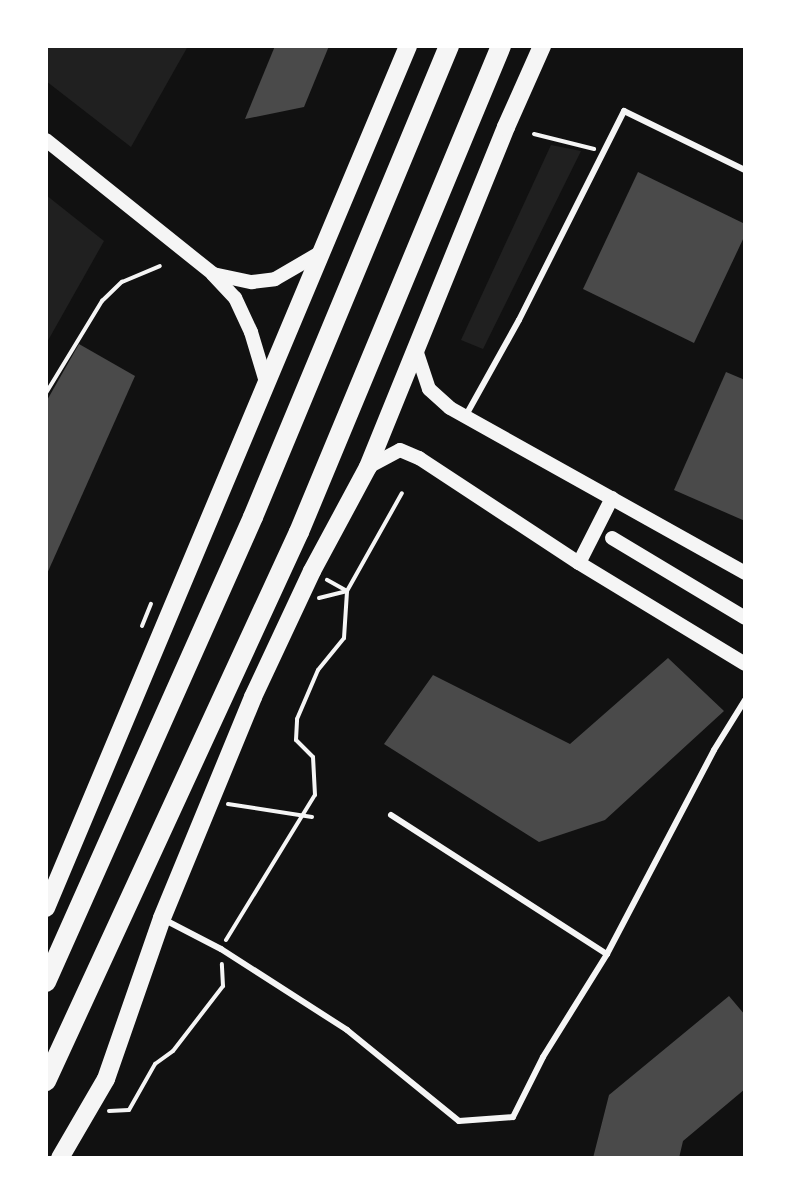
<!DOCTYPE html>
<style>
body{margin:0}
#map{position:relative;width:791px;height:1204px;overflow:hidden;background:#111;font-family:Merriweather,serif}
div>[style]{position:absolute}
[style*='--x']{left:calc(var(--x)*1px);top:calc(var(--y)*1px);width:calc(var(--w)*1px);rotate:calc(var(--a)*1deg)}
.green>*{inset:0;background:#202020}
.building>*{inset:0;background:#4a4a4a}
.path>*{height:4px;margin:-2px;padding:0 2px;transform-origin:2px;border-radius:2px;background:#f5f5f5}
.service>*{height:6px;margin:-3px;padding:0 3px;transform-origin:3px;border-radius:3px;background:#f5f5f5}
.tertiary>*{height:14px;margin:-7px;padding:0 7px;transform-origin:7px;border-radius:7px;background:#f5f5f5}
.primary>*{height:18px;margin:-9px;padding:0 9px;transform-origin:9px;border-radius:9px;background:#f5f5f5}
.trunk>*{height:20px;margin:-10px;padding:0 10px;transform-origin:10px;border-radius:10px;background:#f5f5f5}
span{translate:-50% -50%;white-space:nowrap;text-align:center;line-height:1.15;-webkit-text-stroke:6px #fff;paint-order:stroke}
.frame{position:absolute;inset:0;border:48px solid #fff;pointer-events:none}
</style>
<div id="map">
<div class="green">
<div style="clip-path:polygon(46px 46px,188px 46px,131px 147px,46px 81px)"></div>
<div style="clip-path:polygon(551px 145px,581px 151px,483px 349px,461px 340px)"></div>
<div style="clip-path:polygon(46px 195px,104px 241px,46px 344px)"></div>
</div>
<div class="building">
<div style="clip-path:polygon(275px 46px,329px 46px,304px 107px,245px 119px)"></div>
<div style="clip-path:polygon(638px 172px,745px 224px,745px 235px,694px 343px,583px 289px)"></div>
<div style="clip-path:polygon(79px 344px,135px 376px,46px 576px,46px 402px)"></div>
<div style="clip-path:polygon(726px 372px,745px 380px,745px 521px,674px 490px)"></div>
<div style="clip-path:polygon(668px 658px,724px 711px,605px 820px,539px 842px,384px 744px,433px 675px,570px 744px)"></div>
<div style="clip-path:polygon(729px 996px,745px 1015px,745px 1089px,683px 1141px,679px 1158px,593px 1158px,609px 1095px)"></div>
</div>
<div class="path">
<div style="--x:534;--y:134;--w:62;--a:14"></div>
<div style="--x:46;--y:393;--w:108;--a:-58.7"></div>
<div style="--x:102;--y:301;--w:28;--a:-44"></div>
<div style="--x:122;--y:282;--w:41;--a:-22.8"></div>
<div style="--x:319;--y:598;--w:29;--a:-14"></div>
<div style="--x:347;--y:591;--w:112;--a:-60.7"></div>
<div style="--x:142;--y:626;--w:24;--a:-68"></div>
<div style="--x:228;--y:804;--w:85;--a:8.8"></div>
<div style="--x:226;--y:940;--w:170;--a:-58.5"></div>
<div style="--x:315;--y:795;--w:38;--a:-93"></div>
<div style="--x:313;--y:757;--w:24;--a:-135"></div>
<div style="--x:296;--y:740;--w:21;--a:-87"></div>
<div style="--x:297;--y:719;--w:53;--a:-66.8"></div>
<div style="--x:318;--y:670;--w:41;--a:-50.9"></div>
<div style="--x:344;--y:638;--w:47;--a:-86.3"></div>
<div style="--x:347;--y:591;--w:23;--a:-151"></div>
<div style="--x:109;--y:1111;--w:20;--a:-3"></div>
<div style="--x:129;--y:1110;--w:53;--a:-60.5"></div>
<div style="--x:155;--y:1064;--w:22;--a:-36"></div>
<div style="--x:173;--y:1051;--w:82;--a:-52.4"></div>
<div style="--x:223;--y:986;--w:22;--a:-93"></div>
</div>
<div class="service">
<div style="--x:465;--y:417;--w:111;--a:-60.9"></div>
<div style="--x:519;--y:320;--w:234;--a:-63.3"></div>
<div style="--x:624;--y:111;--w:135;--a:26"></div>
<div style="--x:391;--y:815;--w:257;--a:32.8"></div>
<div style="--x:165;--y:920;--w:63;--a:27.4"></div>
<div style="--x:221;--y:949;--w:150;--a:32.7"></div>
<div style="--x:347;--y:1030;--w:144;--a:39.1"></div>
<div style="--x:459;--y:1121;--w:54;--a:-4.2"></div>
<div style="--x:513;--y:1117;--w:67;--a:-63.4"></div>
<div style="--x:543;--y:1057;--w:121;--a:-58.1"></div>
<div style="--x:607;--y:954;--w:230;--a:-62.3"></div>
<div style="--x:714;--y:750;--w:59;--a:-58.2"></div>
</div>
<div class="tertiary">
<div style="--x:46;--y:140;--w:214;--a:38.7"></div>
<div style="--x:416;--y:350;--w:41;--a:71.6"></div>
<div style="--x:429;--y:389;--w:28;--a:42"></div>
<div style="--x:450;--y:408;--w:338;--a:29.2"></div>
<div style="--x:266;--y:382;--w:52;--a:-106.7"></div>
<div style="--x:251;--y:332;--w:38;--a:-115"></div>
<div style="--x:235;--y:298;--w:33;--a:-133"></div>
<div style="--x:213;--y:274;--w:40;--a:12"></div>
<div style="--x:252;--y:282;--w:23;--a:-7"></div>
<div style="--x:275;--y:279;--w:50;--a:-30.2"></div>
<div style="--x:368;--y:467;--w:36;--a:-28"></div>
<div style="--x:400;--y:450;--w:21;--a:23"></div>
<div style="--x:419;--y:458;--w:191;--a:33.3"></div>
<div style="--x:579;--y:563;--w:194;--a:31.3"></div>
<div style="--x:612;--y:538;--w:155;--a:31"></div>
<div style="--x:579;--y:563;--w:73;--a:-63.1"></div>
</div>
<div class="primary">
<div style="--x:46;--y:908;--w:935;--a:-67.22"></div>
<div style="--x:60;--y:1158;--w:91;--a:-59.8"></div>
<div style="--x:106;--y:1079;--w:170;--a:-70.8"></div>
<div style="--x:162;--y:918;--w:239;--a:-67.6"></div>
<div style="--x:253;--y:697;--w:139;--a:-64.9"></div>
<div style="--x:312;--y:571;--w:118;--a:-61.7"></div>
<div style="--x:368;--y:467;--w:367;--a:-67.9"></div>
<div style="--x:506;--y:127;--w:89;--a:-66"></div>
</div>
<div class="trunk">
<div style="--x:46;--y:982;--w:509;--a:-66"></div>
<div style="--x:253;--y:517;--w:510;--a:-67.41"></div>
<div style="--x:46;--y:1081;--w:604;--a:-65.26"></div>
<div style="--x:299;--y:532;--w:526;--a:-67.43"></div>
</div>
<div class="frame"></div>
</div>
